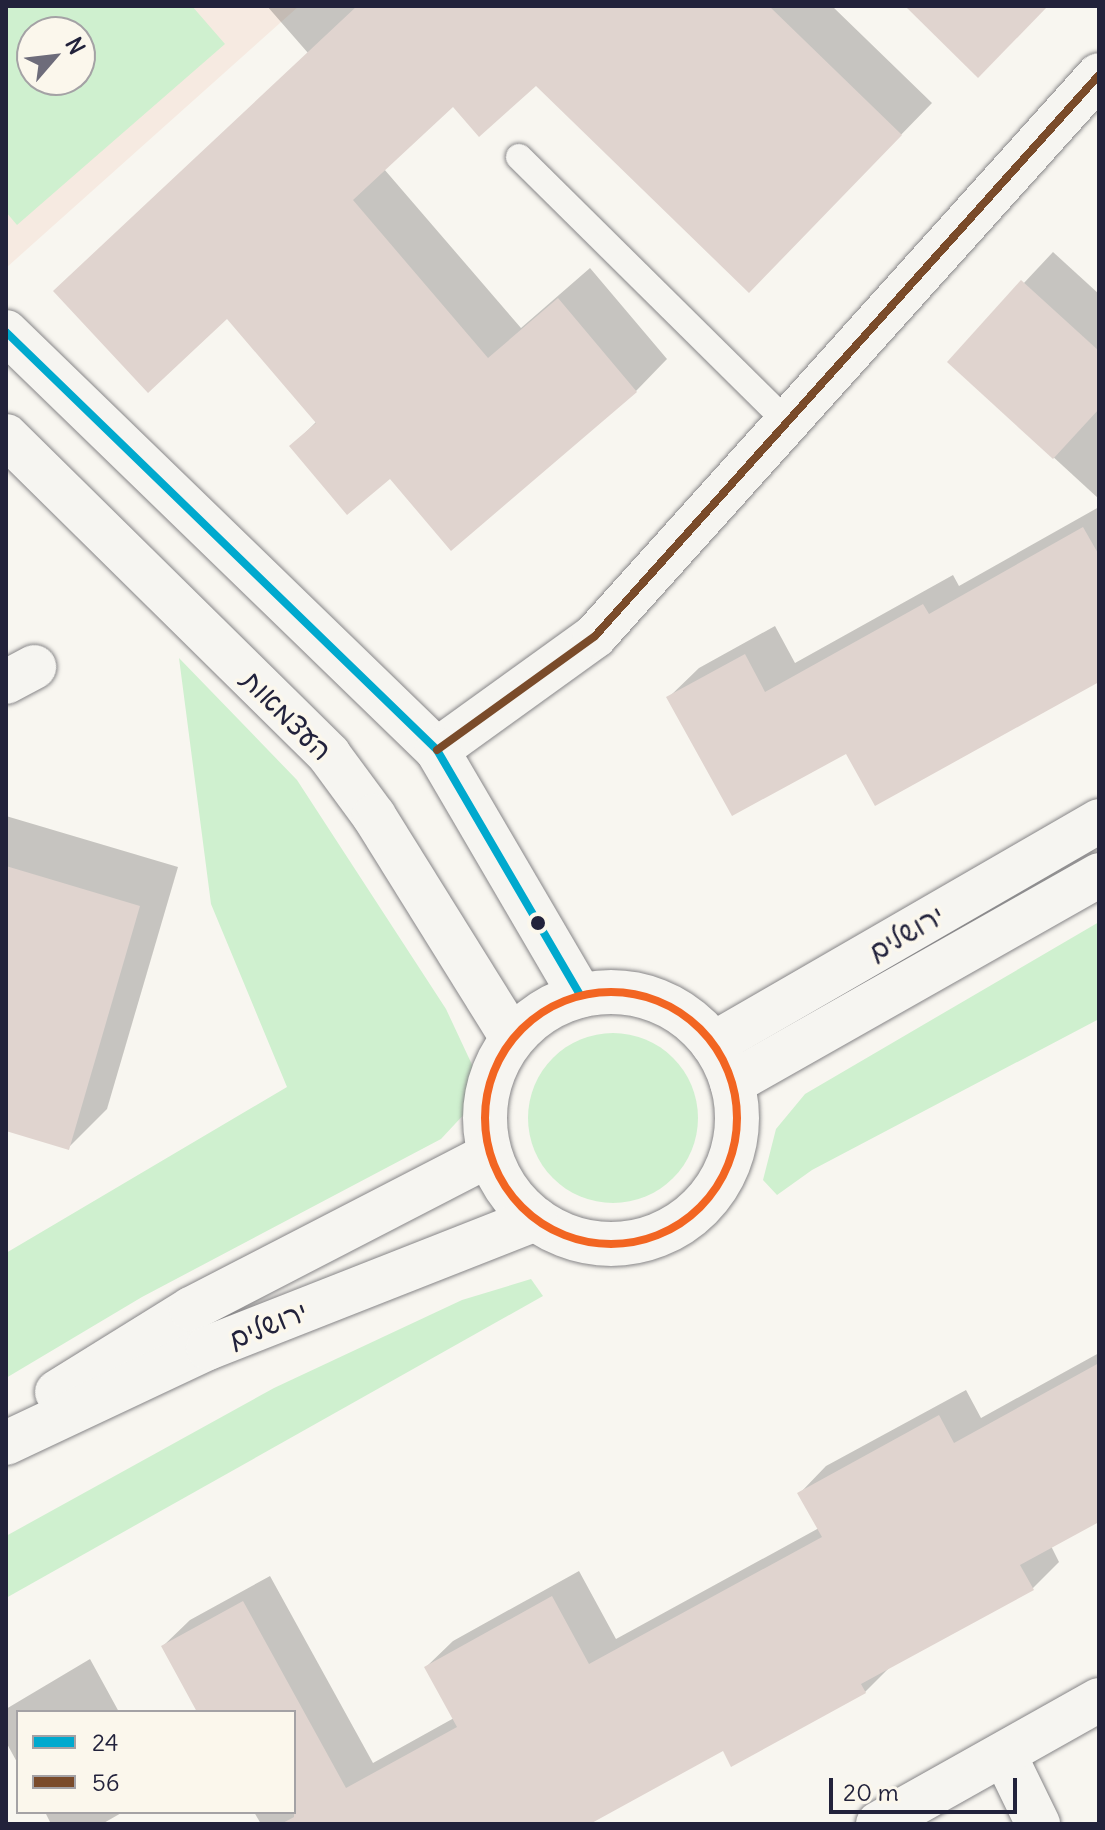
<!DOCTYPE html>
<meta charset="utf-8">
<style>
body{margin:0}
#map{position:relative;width:1105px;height:1830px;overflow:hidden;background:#f8f6f0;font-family:Delius,"Playpen Sans Hebrew",sans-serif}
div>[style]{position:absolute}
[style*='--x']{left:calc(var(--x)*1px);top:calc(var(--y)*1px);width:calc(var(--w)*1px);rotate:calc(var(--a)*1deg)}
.built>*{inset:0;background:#f6eae1}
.green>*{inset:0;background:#cff0cf}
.round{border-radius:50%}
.shadow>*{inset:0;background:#0003}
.building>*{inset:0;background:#e0d4cf}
.roads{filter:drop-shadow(0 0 2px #878688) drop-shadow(0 0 2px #878688)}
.lane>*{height:26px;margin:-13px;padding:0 13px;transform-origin:13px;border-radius:13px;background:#f6f5f1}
.street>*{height:44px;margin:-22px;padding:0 22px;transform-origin:22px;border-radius:22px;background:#f6f5f1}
.secondary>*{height:44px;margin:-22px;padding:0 22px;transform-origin:22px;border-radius:22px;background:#f6f5f1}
.secondary>.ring{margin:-22px;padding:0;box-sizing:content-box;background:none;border:44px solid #f6f5f1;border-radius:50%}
.bus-1>*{height:8px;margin:-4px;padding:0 4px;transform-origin:4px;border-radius:4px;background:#00a9ce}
.bus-2>*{height:8px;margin:-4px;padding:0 4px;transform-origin:4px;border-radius:4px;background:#7a4b2a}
.bus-3>*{height:8px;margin:-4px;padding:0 4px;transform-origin:4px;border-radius:4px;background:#f26522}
.bus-3>.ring{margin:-4px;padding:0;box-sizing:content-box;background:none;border:8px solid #f26522;border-radius:50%}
.dots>*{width:22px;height:22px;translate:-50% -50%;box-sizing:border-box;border:4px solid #fbf7ec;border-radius:50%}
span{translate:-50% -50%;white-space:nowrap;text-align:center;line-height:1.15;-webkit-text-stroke:7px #fbf7ec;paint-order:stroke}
.street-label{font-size:28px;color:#22223b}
.frame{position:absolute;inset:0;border:8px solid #22223b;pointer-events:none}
.legend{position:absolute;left:16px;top:1710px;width:280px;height:104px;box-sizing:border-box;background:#fbf7ec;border:2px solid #a4a2a5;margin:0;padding:10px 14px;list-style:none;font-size:24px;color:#22223b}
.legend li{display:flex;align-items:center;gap:16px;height:40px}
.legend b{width:40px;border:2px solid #a4a2a5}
.north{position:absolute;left:16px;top:16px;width:80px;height:80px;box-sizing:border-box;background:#fbf7ec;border:2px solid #a4a2a5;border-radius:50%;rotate:62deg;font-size:22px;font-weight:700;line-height:32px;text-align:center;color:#22223b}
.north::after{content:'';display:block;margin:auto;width:28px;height:36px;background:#6d6c7a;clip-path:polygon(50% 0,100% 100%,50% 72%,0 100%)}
.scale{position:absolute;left:829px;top:1778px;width:188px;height:36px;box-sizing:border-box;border:4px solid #22223b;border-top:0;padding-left:10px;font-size:24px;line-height:28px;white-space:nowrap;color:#22223b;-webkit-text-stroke:6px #fbf7ec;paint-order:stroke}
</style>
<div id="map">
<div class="built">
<div style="clip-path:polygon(evenodd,6px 6px,299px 6px,6px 268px,6px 6px,32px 32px,80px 32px,80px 80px,32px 80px,32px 32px)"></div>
</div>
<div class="green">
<div style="clip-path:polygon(evenodd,6px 6px,192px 6px,225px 44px,17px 225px,6px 212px,6px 6px,32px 32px,80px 32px,80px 80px,32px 80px,32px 32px)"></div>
<div style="clip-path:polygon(179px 658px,297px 780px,446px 1009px,475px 1071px,468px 1110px,441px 1139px,142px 1297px,6px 1378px,6px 1253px,287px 1087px,211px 904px)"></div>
<div style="clip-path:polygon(1099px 922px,1099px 1019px,812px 1170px,777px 1195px,763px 1180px,776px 1129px,805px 1094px)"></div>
<div class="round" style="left:528px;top:1033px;width:170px;height:170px"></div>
<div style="clip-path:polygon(531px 1279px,543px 1296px,6px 1598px,6px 1536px,274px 1388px,462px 1300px)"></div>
</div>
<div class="shadow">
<div style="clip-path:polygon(267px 6px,832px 6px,932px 103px,780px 259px,536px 83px,453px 104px,384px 169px,521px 328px,590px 268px,667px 359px,636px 391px,390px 476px,292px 446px,317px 421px,308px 53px)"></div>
<div style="clip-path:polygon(1053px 252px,1099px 294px,1099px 499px,950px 362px)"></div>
<div style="clip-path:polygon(1099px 507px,1099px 680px,846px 751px,669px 697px,699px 668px,775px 626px,795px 663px,953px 575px,959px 586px)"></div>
<div style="clip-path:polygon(6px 816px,178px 867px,107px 1109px,68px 1148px,6px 1129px)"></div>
<div style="clip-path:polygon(1099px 1353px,1099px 1520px,1051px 1546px,1059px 1562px,1033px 1588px,891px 1666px,865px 1692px,724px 1749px,586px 1824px,261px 1824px,254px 1812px,294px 1812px,294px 1712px,199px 1712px,163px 1646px,190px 1620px,270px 1576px,373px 1763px,454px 1718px,426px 1667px,453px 1641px,579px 1571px,616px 1639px,819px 1528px,800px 1493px,826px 1466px,966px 1390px,981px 1418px)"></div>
<div style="clip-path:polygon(90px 1659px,119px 1712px,18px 1712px,18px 1764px,6px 1742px,6px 1709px)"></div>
<div style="clip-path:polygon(45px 1812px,123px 1812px,102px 1824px,51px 1824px)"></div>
</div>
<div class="building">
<div style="clip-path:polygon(357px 6px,769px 6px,902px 135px,749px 293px,536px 86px,479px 137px,453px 107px,353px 200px,488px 358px,558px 298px,637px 392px,451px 551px,390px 479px,347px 515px,289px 446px,316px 423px,227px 319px,148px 393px,53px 291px)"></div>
<div style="clip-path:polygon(905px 6px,1048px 6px,978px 78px)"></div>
<div style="clip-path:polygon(1021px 280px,1099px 351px,1099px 409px,1053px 459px,947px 362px)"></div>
<div style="clip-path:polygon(1083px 527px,1099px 555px,1099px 682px,875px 806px,846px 754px,732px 816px,666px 697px,745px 654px,765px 692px,923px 604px,929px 614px)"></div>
<div style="clip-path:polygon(6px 866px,140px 906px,69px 1150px,6px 1131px)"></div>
<div style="clip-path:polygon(1099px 1363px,1099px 1522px,1020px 1565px,1034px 1590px,861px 1684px,866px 1693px,731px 1767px,723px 1751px,590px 1824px,281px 1824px,294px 1817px,294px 1712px,197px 1712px,161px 1646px,243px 1601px,346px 1788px,457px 1727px,424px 1667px,552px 1596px,589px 1664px,822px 1537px,797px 1493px,939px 1415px,954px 1443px)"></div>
</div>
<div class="roads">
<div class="lane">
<div style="--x:519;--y:157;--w:377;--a:44.7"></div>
</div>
<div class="street">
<div style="--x:6;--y:682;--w:32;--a:-28"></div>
<div style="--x:437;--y:750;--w:195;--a:-35.8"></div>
<div style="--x:595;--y:636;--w:754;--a:-48.06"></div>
<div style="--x:1004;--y:1754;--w:78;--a:64.1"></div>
<div style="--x:878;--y:1824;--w:253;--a:-29.3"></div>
</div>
<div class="secondary">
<div style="--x:6;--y:332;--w:600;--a:44.12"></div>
<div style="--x:437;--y:750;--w:284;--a:59.7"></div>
<div style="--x:6;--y:436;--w:454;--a:44.6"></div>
<div style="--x:329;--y:755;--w:76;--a:53.6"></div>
<div style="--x:374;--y:816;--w:261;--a:58.1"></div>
<div class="ring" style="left:485px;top:992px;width:208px;height:208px"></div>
<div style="--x:713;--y:1044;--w:446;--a:-30"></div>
<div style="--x:732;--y:1083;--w:422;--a:-29.5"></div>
<div style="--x:57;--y:1392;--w:158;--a:-31.8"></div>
<div style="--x:191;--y:1309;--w:336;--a:-27.3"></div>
<div style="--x:6;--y:1443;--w:223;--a:-25.2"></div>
<div style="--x:208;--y:1348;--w:352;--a:-21.5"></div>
</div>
</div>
<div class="bus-1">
<div style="--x:6;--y:332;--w:600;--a:44.12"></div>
<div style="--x:437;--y:750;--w:284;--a:59.7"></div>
</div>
<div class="bus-2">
<div style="--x:437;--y:750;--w:195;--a:-35.8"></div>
<div style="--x:595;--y:636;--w:754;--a:-48.06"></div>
</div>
<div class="bus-3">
<div class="ring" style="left:485px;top:992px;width:244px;height:244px"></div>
</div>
<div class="dots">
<div style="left:538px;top:923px;background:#22223b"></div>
</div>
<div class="street-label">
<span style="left:287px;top:715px;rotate:45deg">העצמאות</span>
<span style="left:906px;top:933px;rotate:-30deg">ירושלים</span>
<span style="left:268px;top:1325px;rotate:-22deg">ירושלים</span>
</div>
<div class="frame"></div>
<ul class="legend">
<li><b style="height:10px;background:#00a9ce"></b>24</li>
<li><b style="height:10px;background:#7a4b2a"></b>56</li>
</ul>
<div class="north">N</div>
<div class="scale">20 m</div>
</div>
